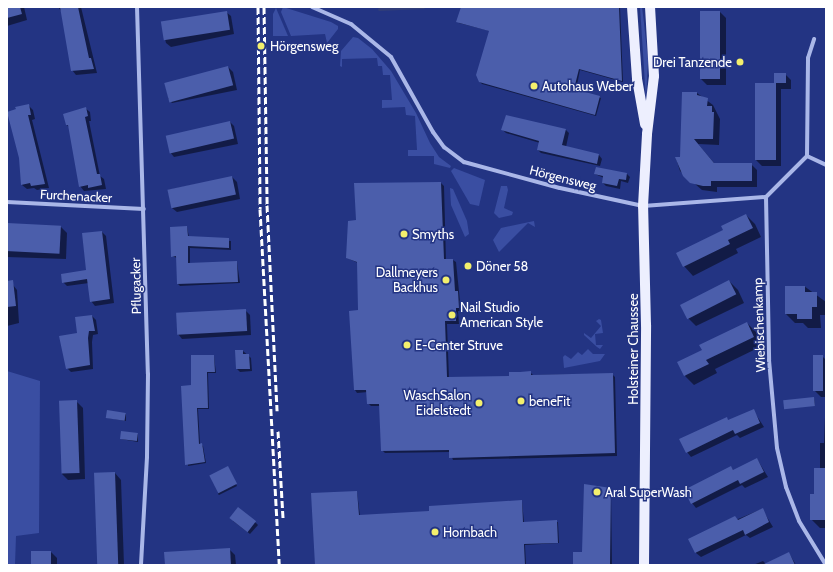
<!DOCTYPE html>
<meta charset="utf-8">
<style>
body{margin:0}
#map{position:relative;width:833px;height:572px;overflow:hidden;background:#233483;font-family:Cabin,sans-serif}
div>[style]{position:absolute}
[style*='--x']{left:calc(var(--x)*1px);top:calc(var(--y)*1px);width:calc(var(--w)*1px);rotate:calc(var(--a)*1deg)}
.green>*{inset:0;background:#3a4ea2}
.shadow>*{inset:0;background:#0007}
.stream>*{height:3px;margin:-1.5px;padding:0 1.5px;transform-origin:1.5px;border-radius:1.5px;background:#313e79}
.building>*{inset:0;background:#4b5eab;transform-origin:0 0}
.minor>*{height:4px;margin:-2px;padding:0 2px;transform-origin:2px;border-radius:2px;background:#aab7e8}
.primary>*{height:10px;margin:-5px;padding:0 5px;transform-origin:5px;border-radius:5px;background:#edeffe}
.rail>*{height:3px;margin-top:-1.5px;transform-origin:0;background:repeating-linear-gradient(90deg,#fff 0 7px,transparent 0 10px)}
.dots>*{width:11px;height:11px;translate:-50% -50%;box-sizing:border-box;border:2px solid #233483;border-radius:50%}
span{translate:-50% -50%;white-space:nowrap;text-align:center;line-height:1.15;-webkit-text-stroke:3px #233483;paint-order:stroke}
.poi-label{font-size:13px;color:#fff}
.left{translate:0 -50%;text-align:left}
.right{translate:-100% -50%;text-align:right}
.street-label{font-size:13px;color:#fff}
.frame{position:absolute;inset:0;border:8px solid #fff;pointer-events:none}
</style>
<div id="map">
<div class="green">
<div style="clip-path:polygon(283px 7px,331px 22px,338px 26px,338px 29px,327px 43px,325px 34px,291px 36px,281px 12px)"></div>
<div style="clip-path:polygon(640px 7px,642px 7px,644px 23px,648px 60px,646px 100px)"></div>
<div style="clip-path:polygon(276px 8px,288px 36px,273px 36px,273px 14px)"></div>
<div style="clip-path:polygon(353px 37px,358px 38px,372px 49px,391px 71px,416px 113px,430px 143px,439px 157px,451px 166px,450px 168px,434px 164px,434px 156px,408px 156px,408px 150px,417px 150px,415px 116px,406px 115px,405px 107px,382px 108px,382px 100px,392px 100px,390px 75px,383px 75px,382px 66px,378px 66px,377px 58px,342px 59px,342px 67px,340px 66px,341px 51px)"></div>
<div style="clip-path:polygon(454px 168px,485px 180px,479px 206px,470px 204px,451px 171px)"></div>
<div style="clip-path:polygon(501px 186px,507px 186px,508px 190px,504px 208px,513px 212px,512px 215px,499px 218px,494px 213px)"></div>
<div style="clip-path:polygon(450px 188px,453px 189px,467px 221px,469px 234px,465px 237px,451px 205px)"></div>
<div style="clip-path:polygon(534px 221px,535px 227px,528px 223px,499px 252px,493px 240px,501px 228px)"></div>
<div style="clip-path:polygon(599px 319px,601px 320px,603px 333px,595px 334px,596px 345px,603px 345px,600px 349px,597px 347px,584px 335px,584px 333px,591px 338px,601px 326px,596px 321px)"></div>
<div style="clip-path:polygon(588px 349px,593px 354px,605px 354px,600px 361px,564px 368px,563px 357px,565px 355px,571px 359px,578px 352px,582px 355px)"></div>
<div style="clip-path:polygon(7px 371px,40px 381px,39px 533px,16px 536px,15px 565px,7px 565px)"></div>
</div>
<div class="shadow">
<div style="clip-path:polygon(7px 7px,24px 7px,27px 20px,7px 26px)"></div>
<div style="clip-path:polygon(58px 7px,81px 7px,97px 73px,76px 75px,72px 70px,62px 12px)"></div>
<div style="clip-path:polygon(462px 7px,620px 7px,623px 82px,580px 70px,576px 90px,601px 98px,596px 116px,482px 84px,480px 82px,490px 31px,459px 23px)"></div>
<div style="clip-path:polygon(226px 12px,231px 16px,234px 34px,171px 47px,166px 43px,162px 25px)"></div>
<div style="clip-path:polygon(701px 12px,720px 12px,726px 18px,726px 85px,707px 85px,701px 79px)"></div>
<div style="clip-path:polygon(228px 67px,233px 72px,237px 90px,172px 103px,168px 98px)"></div>
<div style="clip-path:polygon(785px 74px,791px 80px,791px 89px,781px 89px,781px 166px,762px 166px,756px 160px,775px 84px)"></div>
<div style="clip-path:polygon(697px 93px,713px 105px,720px 119px,719px 145px,698px 144px,715px 164px,751px 164px,757px 170px,757px 187px,717px 187px,717px 192px,702px 190px,680px 171px,676px 158px,681px 158px)"></div>
<div style="clip-path:polygon(28px 105px,33px 110px,35px 119px,32px 120px,49px 188px,37px 190px,34px 188px,27px 189px,22px 185px)"></div>
<div style="clip-path:polygon(85px 108px,90px 112px,91px 121px,89px 121px,100px 176px,104px 179px,106px 189px,84px 191px,80px 186px,70px 128px,67px 125px)"></div>
<div style="clip-path:polygon(230px 122px,234px 126px,238px 144px,174px 157px,170px 152px)"></div>
<div style="clip-path:polygon(544px 125px,566px 130px,569px 133px,566px 147px,599px 155px,602px 159px,600px 166px,541px 153px,538px 150px,540px 143px,506px 133px,503px 130px)"></div>
<div style="clip-path:polygon(595px 174px,627px 174px,630px 177px,628px 183px,621px 181px,620px 189px,606px 186px,603px 183px,604px 178px)"></div>
<div style="clip-path:polygon(232px 177px,237px 182px,240px 199px,177px 212px,172px 208px,168px 190px)"></div>
<div style="clip-path:polygon(441px 183px,444px 186px,446px 260px,453px 260px,456px 262px,461px 311px,458px 311px,459px 324px,447px 324px,449px 378px,510px 377px,530px 372px,533px 375px,612px 374px,615px 377px,617px 456px,453px 460px,450px 452px,385px 453px,382px 450px,380px 406px,371px 406px,368px 403px,368px 392px,357px 393px,355px 390px,350px 312px,359px 311px,358px 263px,347px 258px,357px 221px,355px 184px)"></div>
<div style="clip-path:polygon(746px 215px,755px 224px,761px 237px,736px 249px,738px 253px,693px 276px,684px 266px)"></div>
<div style="clip-path:polygon(7px 224px,61px 227px,67px 233px,66px 259px,7px 257px)"></div>
<div style="clip-path:polygon(187px 227px,189px 237px,231px 241px,231px 250px,190px 248px,190px 264px,237px 262px,240px 283px,180px 286px,178px 284px,177px 258px,172px 256px)"></div>
<div style="clip-path:polygon(102px 232px,106px 236px,114px 303px,95px 306px,91px 301px,89px 283px,67px 286px,63px 282px,87px 271px)"></div>
<div style="clip-path:polygon(729px 281px,738px 290px,744px 303px,696px 326px,687px 317px)"></div>
<div style="clip-path:polygon(13px 285px,17px 290px,19px 323px,7px 326px,7px 286px)"></div>
<div style="clip-path:polygon(804px 286px,826px 302px,826px 315px,820px 315px,821px 328px,808px 328px,803px 323px,795px 323px,786px 314px,786px 287px)"></div>
<div style="clip-path:polygon(245px 310px,250px 315px,251px 335px,182px 339px,178px 334px,177px 314px)"></div>
<div style="clip-path:polygon(92px 316px,96px 320px,98px 334px,93px 335px,92px 342px,93px 369px,71px 372px,67px 368px,78px 334px)"></div>
<div style="clip-path:polygon(747px 323px,756px 332px,762px 346px,715px 369px,717px 373px,694px 385px,685px 376px,703px 350px)"></div>
<div style="clip-path:polygon(243px 351px,251px 358px,252px 371px,240px 372px,237px 369px)"></div>
<div style="clip-path:polygon(214px 356px,216px 373px,208px 373px,209px 409px,198px 409px,200px 444px,203px 446px,206px 463px,188px 466px,192px 386px)"></div>
<div style="clip-path:polygon(822px 356px,826px 360px,826px 397px,821px 397px,815px 391px)"></div>
<div style="clip-path:polygon(814px 398px,815px 406px,784px 406px)"></div>
<div style="clip-path:polygon(76px 401px,83px 408px,85px 479px,68px 480px,62px 474px)"></div>
<div style="clip-path:polygon(753px 410px,764px 427px,740px 438px,737px 435px,691px 457px,687px 452px)"></div>
<div style="clip-path:polygon(126px 414px,126px 421px,108px 418px)"></div>
<div style="clip-path:polygon(825px 417px,826px 528px,820px 528px,811px 519px,820px 469px,820px 443px,824px 443px)"></div>
<div style="clip-path:polygon(138px 434px,138px 442px,121px 439px)"></div>
<div style="clip-path:polygon(757px 459px,768px 477px,745px 488px,742px 485px,696px 508px,692px 503px,731px 467px,734px 471px)"></div>
<div style="clip-path:polygon(229px 469px,237px 486px,219px 495px,218px 494px)"></div>
<div style="clip-path:polygon(115px 473px,121px 480px,124px 565px,98px 565px)"></div>
<div style="clip-path:polygon(611px 489px,612px 565px,574px 565px,583px 553px)"></div>
<div style="clip-path:polygon(357px 492px,360px 516px,430px 512px,522px 501px,524px 522px,558px 522px,559px 543px,525px 545px,526px 565px,316px 565px)"></div>
<div style="clip-path:polygon(762px 509px,773px 527px,750px 538px,746px 535px,701px 557px,696px 553px,690px 539px)"></div>
<div style="clip-path:polygon(233px 521px,255px 522px,258px 525px,250px 534px)"></div>
<div style="clip-path:polygon(229px 549px,235px 555px,236px 565px,166px 565px)"></div>
<div style="clip-path:polygon(51px 552px,57px 558px,57px 565px,33px 565px)"></div>
<div style="clip-path:polygon(789px 553px,796px 565px,753px 565px,763px 561px,766px 564px)"></div>
</div>
<div class="stream">
<div style="--x:379;--y:9;--w:44;--a:-2.6"></div>
</div>
<div class="building">
<div style="clip-path:polygon(7px 7px,20px 7px,22px 14px,7px 18px)"></div>
<div style="clip-path:polygon(60px 7px,78px 7px,89px 58px,91px 58px,94px 69px,71px 71px)"></div>
<div style="clip-path:polygon(461px 7px,619px 7px,622px 81px,579px 69px,574px 89px,600px 96px,595px 115px,479px 82px,476px 75px,489px 31px,456px 22px)"></div>
<div style="left:227px;top:11px;width:19px;height:67px;rotate:81deg"></div>
<div style="left:700px;top:11px;width:20px;height:68px"></div>
<div style="left:228px;top:66px;width:20px;height:66px;rotate:75deg"></div>
<div style="clip-path:polygon(774px 73px,786px 73px,786px 83px,776px 83px,776px 160px,755px 160px,755px 83px,774px 83px)"></div>
<div style="clip-path:polygon(682px 92px,697px 92px,697px 95px,708px 98px,707px 106px,712px 106px,712px 112px,714px 112px,713px 139px,694px 139px,714px 163px,752px 163px,752px 181px,711px 181px,711px 186px,703px 186px,690px 183px,683px 176px,675px 157px,680px 157px)"></div>
<div style="clip-path:polygon(29px 104px,31px 115px,28px 115px,45px 184px,31px 186px,30px 183px,21px 185px,19px 158px,7px 112px,16px 109px,15px 107px)"></div>
<div style="clip-path:polygon(86px 107px,88px 116px,85px 117px,97px 174px,100px 174px,102px 185px,88px 188px,88px 185px,79px 187px,68px 125px,66px 125px,63px 114px)"></div>
<div style="clip-path:polygon(506px 115px,566px 129px,562px 145px,599px 154px,597px 164px,537px 150px,539px 141px,501px 130px)"></div>
<div style="left:230px;top:121px;width:18px;height:66px;rotate:77deg"></div>
<div style="clip-path:polygon(596px 167px,627px 173px,626px 180px,619px 179px,617px 186px,602px 183px,603px 176px,594px 174px)"></div>
<div style="left:232px;top:176px;width:19px;height:66px;rotate:78deg"></div>
<div style="clip-path:polygon(441px 182px,444px 259px,453px 259px,455px 291px,458px 291px,459px 308px,456px 308px,456px 321px,445px 321px,447px 377px,509px 376px,509px 372px,520px 372px,531px 371px,531px 375px,613px 373px,615px 453px,449px 458px,449px 450px,381px 451px,379px 404px,367px 404px,366px 390px,354px 390px,349px 311px,358px 310px,357px 262px,346px 258px,348px 221px,356px 220px,354px 183px)"></div>
<div style="clip-path:polygon(746px 214px,753px 228px,728px 240px,730px 244px,683px 267px,676px 253px,723px 230px,721px 226px)"></div>
<div style="left:7px;top:223px;width:54px;height:28px;rotate:3deg"></div>
<div style="clip-path:polygon(187px 226px,188px 236px,229px 238px,229px 248px,188px 246px,188px 263px,237px 261px,238px 282px,177px 284px,176px 256px,171px 257px,170px 227px)"></div>
<div style="clip-path:polygon(102px 231px,110px 299px,90px 302px,87px 279px,62px 283px,61px 274px,86px 270px,82px 233px)"></div>
<div style="clip-path:polygon(13px 280px,16px 306px,7px 307px,7px 281px)"></div>
<div style="left:729px;top:280px;width:16px;height:55px;rotate:63deg"></div>
<div style="clip-path:polygon(785px 286px,805px 286px,805px 292px,817px 292px,817px 307px,812px 307px,812px 319px,797px 319px,797px 314px,785px 314px)"></div>
<div style="left:246px;top:309px;width:22px;height:70px;rotate:87deg"></div>
<div style="clip-path:polygon(92px 315px,95px 331px,89px 331px,88px 338px,90px 365px,66px 369px,59px 336px,77px 333px,75px 317px)"></div>
<div style="clip-path:polygon(747px 322px,754px 337px,706px 360px,709px 364px,684px 376px,677px 362px,702px 350px,699px 345px)"></div>
<div style="clip-path:polygon(235px 350px,243px 350px,243px 354px,249px 354px,250px 369px,236px 369px)"></div>
<div style="clip-path:polygon(191px 355px,214px 355px,215px 372px,207px 372px,208px 408px,197px 408px,199px 444px,202px 443px,205px 462px,185px 465px,181px 386px,191px 385px)"></div>
<div style="left:813px;top:355px;width:10px;height:36px"></div>
<div style="left:814px;top:397px;width:9px;height:31px;rotate:84deg"></div>
<div style="left:77px;top:400px;width:73px;height:18px;rotate:88deg"></div>
<div style="clip-path:polygon(754px 409px,760px 423px,735px 434px,733px 430px,686px 453px,679px 439px,727px 417px,728px 420px)"></div>
<div style="left:107px;top:410px;width:19px;height:8px;rotate:9deg"></div>
<div style="left:121px;top:431px;width:17px;height:8px;rotate:7deg"></div>
<div style="clip-path:polygon(757px 458px,764px 472px,740px 484px,738px 480px,691px 504px,684px 490px,731px 466px,733px 470px)"></div>
<div style="left:228px;top:466px;width:20px;height:21px;rotate:63deg"></div>
<div style="clip-path:polygon(814px 468px,826px 468px,825px 520px,810px 520px,810px 494px,814px 494px)"></div>
<div style="left:115px;top:472px;width:93px;height:21px;rotate:88deg"></div>
<div style="clip-path:polygon(584px 484px,611px 488px,610px 565px,573px 565px,573px 552px,582px 552px)"></div>
<div style="clip-path:polygon(357px 491px,359px 515px,429px 511px,429px 506px,522px 500px,523px 522px,557px 520px,558px 543px,524px 544px,525px 565px,315px 565px,311px 493px)"></div>
<div style="left:238px;top:507px;width:23px;height:14px;rotate:38deg"></div>
<div style="clip-path:polygon(763px 508px,769px 522px,745px 535px,743px 530px,695px 553px,688px 539px,735px 516px,738px 520px)"></div>
<div style="clip-path:polygon(230px 548px,231px 565px,165px 565px,164px 552px)"></div>
<div style="left:31px;top:551px;width:20px;height:14px"></div>
<div style="clip-path:polygon(789px 552px,795px 565px,762px 565px)"></div>
</div>
<div class="minor">
<div style="--x:137;--y:7;--w:367;--a:88.3"></div>
<div style="--x:148;--y:374;--w:83;--a:90.7"></div>
<div style="--x:147;--y:457;--w:108;--a:93.2"></div>
<div style="--x:312;--y:7;--w:43;--a:23.6"></div>
<div style="--x:351;--y:24;--w:52;--a:39.5"></div>
<div style="--x:391;--y:57;--w:86;--a:60.8"></div>
<div style="--x:433;--y:132;--w:19;--a:54"></div>
<div style="--x:444;--y:147;--w:25;--a:37"></div>
<div style="--x:464;--y:162;--w:99;--a:15.2"></div>
<div style="--x:560;--y:188;--w:85;--a:12.2"></div>
<div style="--x:643;--y:206;--w:123;--a:-4.2"></div>
<div style="--x:766;--y:197;--w:163;--a:88.9"></div>
<div style="--x:769;--y:360;--w:88;--a:84.8"></div>
<div style="--x:777;--y:448;--w:40;--a:77"></div>
<div style="--x:786;--y:487;--w:36;--a:69"></div>
<div style="--x:799;--y:521;--w:52;--a:58.5"></div>
<div style="--x:807;--y:156;--w:21;--a:25"></div>
<div style="--x:766;--y:197;--w:58;--a:-45"></div>
<div style="--x:807;--y:156;--w:98;--a:-89.4"></div>
<div style="--x:808;--y:58;--w:20;--a:-72"></div>
<div style="--x:7;--y:202;--w:137;--a:2.9"></div>
</div>
<div class="primary">
<div style="--x:632;--y:7;--w:72;--a:86"></div>
<div style="--x:637;--y:79;--w:46;--a:79.9"></div>
<div style="--x:644;--y:565;--w:240;--a:-89.5"></div>
<div style="--x:646;--y:325;--w:119;--a:-91.4"></div>
<div style="--x:643;--y:206;--w:72;--a:-86.8"></div>
<div style="--x:647;--y:134;--w:58;--a:-83.1"></div>
<div style="--x:654;--y:76;--w:69;--a:-93.3"></div>
</div>
<div class="rail">
<div style="--x:258;--y:7;--w:202;--a:89.4"></div>
<div style="--x:260;--y:209;--w:357;--a:86.9"></div>
<div style="--x:264;--y:7;--w:198;--a:89.1"></div>
<div style="--x:267;--y:205;--w:206;--a:87.2"></div>
<div style="--x:278;--y:431;--w:88;--a:86.7"></div>
</div>
<div class="dots">
<div style="left:261px;top:46px;background:#f3ef6d"></div>
<div style="left:740px;top:62px;background:#f3ef6d"></div>
<div style="left:534px;top:86px;background:#f3ef6d"></div>
<div style="left:404px;top:234px;background:#f3ef6d"></div>
<div style="left:468px;top:266px;background:#f3ef6d"></div>
<div style="left:446px;top:280px;background:#f3ef6d"></div>
<div style="left:452px;top:315px;background:#f3ef6d"></div>
<div style="left:407px;top:345px;background:#f3ef6d"></div>
<div style="left:521px;top:401px;background:#f3ef6d"></div>
<div style="left:479px;top:403px;background:#f3ef6d"></div>
<div style="left:597px;top:492px;background:#f3ef6d"></div>
<div style="left:435px;top:532px;background:#f3ef6d"></div>
</div>
<div class="poi-label">
<span class="left" style="left:270px;top:46px">Hörgensweg</span>
<span class="right" style="left:732px;top:62px">Drei Tanzende</span>
<span class="left" style="left:542px;top:86px">Autohaus Weber</span>
<span class="left" style="left:412px;top:234px">Smyths</span>
<span class="left" style="left:476px;top:266px">Döner 58</span>
<span class="right" style="left:438px;top:280px">Dallmeyers<br>Backhus</span>
<span class="left" style="left:460px;top:315px">Nail Studio<br>American Style</span>
<span class="left" style="left:415px;top:345px">E-Center Struve</span>
<span class="right" style="left:471px;top:403px">WaschSalon<br>Eidelstedt</span>
<span class="left" style="left:529px;top:401px">beneFit</span>
<span class="left" style="left:605px;top:492px">Aral SuperWash</span>
<span class="left" style="left:443px;top:532px">Hornbach</span>
</div>
<div class="street-label">
<span style="left:563px;top:178px;rotate:14deg">Hörgensweg</span>
<span style="left:76px;top:196px;rotate:3deg">Furchenacker</span>
<span style="left:136px;top:286px;rotate:-91deg">Pflugacker</span>
<span style="left:759px;top:325px;rotate:-92deg">Wiebischenkamp</span>
<span style="left:633px;top:349px;rotate:-90deg">Holsteiner Chaussee</span>
</div>
<div class="frame"></div>
</div>
